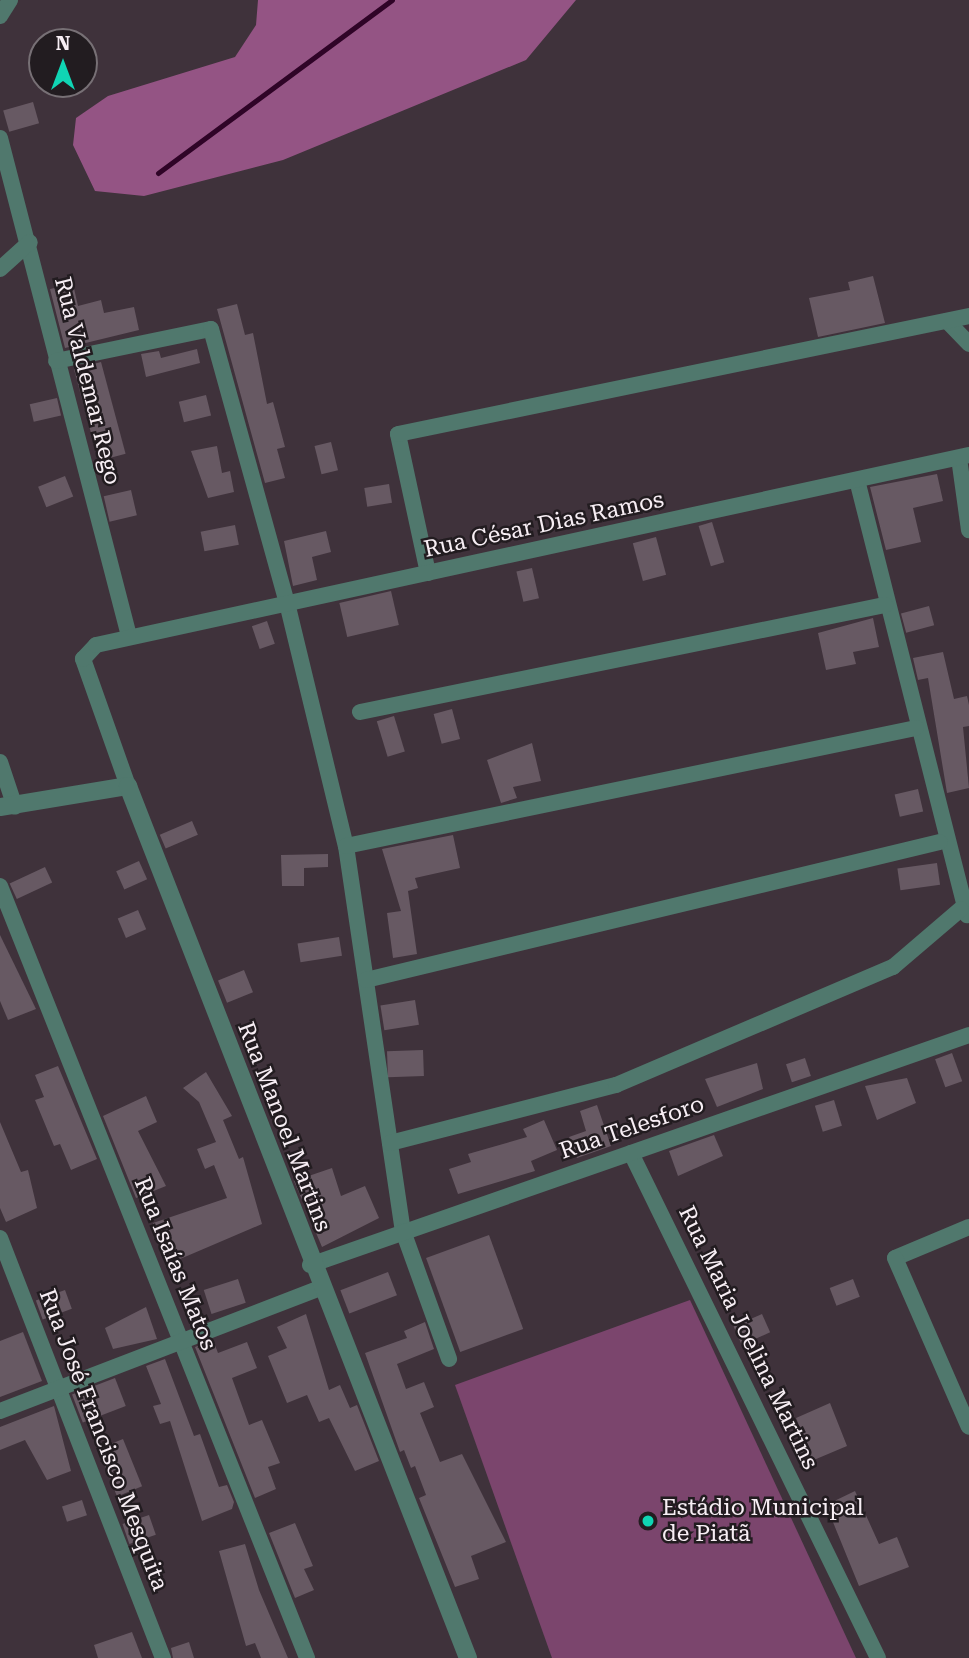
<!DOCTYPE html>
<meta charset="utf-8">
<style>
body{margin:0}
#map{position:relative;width:969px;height:1658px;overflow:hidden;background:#3f323b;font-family:"Roboto Serif",serif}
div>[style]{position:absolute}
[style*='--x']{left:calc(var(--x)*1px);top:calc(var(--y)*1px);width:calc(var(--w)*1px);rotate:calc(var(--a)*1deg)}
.green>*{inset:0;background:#7b456d}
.forest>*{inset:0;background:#945484}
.stream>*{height:5px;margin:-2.5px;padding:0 2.5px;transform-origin:2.5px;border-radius:2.5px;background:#2f0427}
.building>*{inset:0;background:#675963;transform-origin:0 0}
.minor>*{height:16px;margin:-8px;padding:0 8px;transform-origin:8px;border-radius:8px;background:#50786d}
.tertiary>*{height:18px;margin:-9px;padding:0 9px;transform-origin:9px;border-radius:9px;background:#50786d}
.dots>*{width:19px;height:19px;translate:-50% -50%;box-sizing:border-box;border:4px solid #221c20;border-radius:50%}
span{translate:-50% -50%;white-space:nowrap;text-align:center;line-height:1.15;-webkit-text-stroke:5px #221c20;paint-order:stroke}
.street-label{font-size:23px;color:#f7eef4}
.poi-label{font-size:23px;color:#f7eef4}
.left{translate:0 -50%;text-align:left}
.north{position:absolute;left:28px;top:28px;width:70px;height:70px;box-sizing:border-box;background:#221c20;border:2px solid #777075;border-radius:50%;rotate:0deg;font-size:19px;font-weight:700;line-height:28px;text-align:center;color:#f7eef4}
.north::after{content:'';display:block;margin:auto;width:24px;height:32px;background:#10d5b4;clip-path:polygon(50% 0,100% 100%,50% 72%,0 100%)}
</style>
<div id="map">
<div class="green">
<div style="clip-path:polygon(690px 1300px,856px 1658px,552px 1658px,455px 1385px)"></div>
</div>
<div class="forest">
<div style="clip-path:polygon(258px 0,576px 0,526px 60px,283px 160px,144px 196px,95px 191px,73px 145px,76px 118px,108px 96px,235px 57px,256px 25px)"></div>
</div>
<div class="stream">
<div style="--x:158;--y:173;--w:291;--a:-36.5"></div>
</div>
<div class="building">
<div style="left:33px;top:102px;width:22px;height:31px;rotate:74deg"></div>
<div style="clip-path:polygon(873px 276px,885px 323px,818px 337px,809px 298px,850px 290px,848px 282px)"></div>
<div style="clip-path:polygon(73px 284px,78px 306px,101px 300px,104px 313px,134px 307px,139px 330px,65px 348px,50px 289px)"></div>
<div style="clip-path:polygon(237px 304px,245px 335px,253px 333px,267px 404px,273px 402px,285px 447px,277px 449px,285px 478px,265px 483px,217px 309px)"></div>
<div style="clip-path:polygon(197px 349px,200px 363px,146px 377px,141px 354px,159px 351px,161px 358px)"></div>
<div style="left:101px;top:362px;width:95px;height:28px;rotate:75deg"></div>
<div style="left:206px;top:395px;width:21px;height:28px;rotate:76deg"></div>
<div style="left:57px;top:398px;width:18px;height:28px;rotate:77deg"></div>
<div style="left:331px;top:442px;width:29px;height:17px;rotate:76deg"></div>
<div style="clip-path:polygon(217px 446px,222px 473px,230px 471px,234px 492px,208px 498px,191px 451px)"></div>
<div style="clip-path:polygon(937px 474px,943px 501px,913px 508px,921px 542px,886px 550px,870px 487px)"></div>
<div style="left:65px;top:476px;width:22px;height:29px;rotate:68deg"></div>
<div style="left:389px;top:484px;width:19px;height:25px;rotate:81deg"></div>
<div style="left:131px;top:490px;width:26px;height:28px;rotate:77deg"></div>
<div style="left:712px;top:522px;width:42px;height:14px;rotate:73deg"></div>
<div style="left:235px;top:525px;width:20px;height:35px;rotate:79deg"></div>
<div style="clip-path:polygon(326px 531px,331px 552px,312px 557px,317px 580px,293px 586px,284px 541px)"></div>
<div style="left:656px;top:537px;width:39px;height:24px;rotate:75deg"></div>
<div style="left:532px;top:568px;width:31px;height:16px;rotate:77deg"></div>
<div style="left:391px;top:591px;width:35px;height:53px;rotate:77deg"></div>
<div style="left:929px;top:606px;width:20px;height:29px;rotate:75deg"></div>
<div style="clip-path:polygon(873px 618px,879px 647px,853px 652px,856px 664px,826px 670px,818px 633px)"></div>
<div style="left:267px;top:621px;width:24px;height:16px;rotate:71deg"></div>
<div style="clip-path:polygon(943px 652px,954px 699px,967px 696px,969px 705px,969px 726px,963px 727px,969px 788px,947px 793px,928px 678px,918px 680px,913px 658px)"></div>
<div style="left:452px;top:709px;width:31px;height:19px;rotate:75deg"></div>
<div style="left:394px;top:716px;width:37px;height:18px;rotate:73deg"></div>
<div style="clip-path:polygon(532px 743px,541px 781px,513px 787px,517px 798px,501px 803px,487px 760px)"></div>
<div style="left:918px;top:789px;width:23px;height:24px;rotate:77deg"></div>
<div style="left:192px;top:821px;width:15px;height:35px;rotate:67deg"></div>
<div style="clip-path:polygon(453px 835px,460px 868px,415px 878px,418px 888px,408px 891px,417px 954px,393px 958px,387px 913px,401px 911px,382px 849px)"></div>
<div style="clip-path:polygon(328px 854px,328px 867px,304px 868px,304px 886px,282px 886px,281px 855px)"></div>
<div style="left:139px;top:861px;width:20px;height:25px;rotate:66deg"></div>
<div style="left:937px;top:863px;width:22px;height:40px;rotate:82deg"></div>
<div style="left:45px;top:867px;width:17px;height:39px;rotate:65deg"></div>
<div style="left:138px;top:910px;width:21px;height:22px;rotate:67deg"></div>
<div style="clip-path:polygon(0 935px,36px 1009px,8px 1020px,0 1001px)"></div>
<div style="left:339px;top:937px;width:19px;height:42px;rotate:81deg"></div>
<div style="left:244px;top:970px;width:24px;height:28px;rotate:68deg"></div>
<div style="left:415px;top:1000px;width:25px;height:35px;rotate:81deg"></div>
<div style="left:423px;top:1050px;width:26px;height:36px;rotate:88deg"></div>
<div style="left:952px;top:1053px;width:30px;height:18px;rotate:70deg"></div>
<div style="left:805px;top:1058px;width:19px;height:20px;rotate:72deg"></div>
<div style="clip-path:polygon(757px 1063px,763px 1089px,717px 1107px,705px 1079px)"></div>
<div style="clip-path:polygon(58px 1066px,97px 1159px,71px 1170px,60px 1144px,54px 1146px,35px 1100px,44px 1097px,35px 1075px)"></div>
<div style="clip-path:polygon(206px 1072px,232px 1116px,223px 1120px,239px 1159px,243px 1157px,262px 1224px,166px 1265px,153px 1223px,227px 1198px,214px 1165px,205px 1169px,197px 1149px,216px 1142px,199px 1102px,183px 1088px)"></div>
<div style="clip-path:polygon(907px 1078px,916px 1103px,877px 1120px,865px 1086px)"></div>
<div style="clip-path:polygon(146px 1096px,157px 1122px,138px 1131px,166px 1186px,136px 1198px,103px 1116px)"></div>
<div style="left:834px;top:1100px;width:27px;height:20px;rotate:73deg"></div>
<div style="clip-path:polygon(597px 1105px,611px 1146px,577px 1158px,569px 1137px,586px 1131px,580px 1111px)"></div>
<div style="clip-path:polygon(544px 1120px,557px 1150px,531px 1161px,535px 1171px,458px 1194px,449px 1169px,471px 1162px,468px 1154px,527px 1137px,523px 1129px)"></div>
<div style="clip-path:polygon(0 1122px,21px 1172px,28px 1170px,37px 1208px,6px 1222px,0 1208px)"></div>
<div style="clip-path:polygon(714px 1135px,723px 1156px,678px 1176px,669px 1151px)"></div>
<div style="clip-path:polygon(332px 1168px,341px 1196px,365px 1186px,379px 1218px,322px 1247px,294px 1181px)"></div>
<div style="left:489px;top:1235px;width:100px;height:67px;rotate:70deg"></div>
<div style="left:388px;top:1272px;width:25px;height:51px;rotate:69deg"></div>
<div style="left:238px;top:1279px;width:25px;height:36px;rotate:72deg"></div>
<div style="left:853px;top:1279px;width:19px;height:25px;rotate:69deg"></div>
<div style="left:65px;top:1290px;width:20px;height:31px;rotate:70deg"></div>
<div style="clip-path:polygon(146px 1307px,157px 1339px,113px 1349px,105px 1328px)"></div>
<div style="clip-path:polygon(306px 1314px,329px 1390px,340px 1385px,350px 1408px,357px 1405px,379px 1461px,355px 1471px,329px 1418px,319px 1422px,307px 1395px,287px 1403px,268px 1356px,287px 1348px,277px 1327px)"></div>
<div style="left:762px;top:1314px;width:20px;height:31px;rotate:66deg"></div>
<div style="clip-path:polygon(425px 1322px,434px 1349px,397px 1364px,406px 1389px,424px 1382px,434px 1407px,420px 1413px,440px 1462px,462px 1454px,506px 1542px,471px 1556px,479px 1579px,455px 1587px,419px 1498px,426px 1495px,415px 1466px,411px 1468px,404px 1450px,400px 1452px,365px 1353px,407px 1338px,404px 1331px)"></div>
<div style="clip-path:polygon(23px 1332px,42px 1381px,0 1397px,0 1341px)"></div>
<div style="clip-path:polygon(213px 1340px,218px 1353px,247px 1342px,257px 1368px,232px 1378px,249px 1425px,262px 1420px,280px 1463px,268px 1467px,276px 1489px,255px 1498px,195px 1347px)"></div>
<div style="clip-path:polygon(165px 1359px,194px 1436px,200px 1434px,219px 1487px,227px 1485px,234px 1502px,232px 1509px,202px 1521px,170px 1421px,160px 1424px,153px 1406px,161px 1404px,146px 1366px)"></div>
<div style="left:115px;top:1378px;width:30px;height:46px;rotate:69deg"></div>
<div style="clip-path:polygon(830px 1403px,847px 1446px,802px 1465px,793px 1445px,805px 1440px,796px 1418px)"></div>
<div style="clip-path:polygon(54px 1406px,71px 1471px,47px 1480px,25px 1440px,0 1450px,0 1427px)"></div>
<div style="left:123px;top:1439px;width:51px;height:27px;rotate:68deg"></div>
<div style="clip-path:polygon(855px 1491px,879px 1544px,897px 1537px,909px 1567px,859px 1586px,826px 1505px)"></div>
<div style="left:82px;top:1500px;width:16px;height:21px;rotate:72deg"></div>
<div style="left:149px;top:1515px;width:21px;height:28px;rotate:71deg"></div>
<div style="clip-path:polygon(295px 1523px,313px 1566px,304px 1569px,314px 1590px,295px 1598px,269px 1533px)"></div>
<div style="clip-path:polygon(245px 1544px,259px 1590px,288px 1658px,261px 1658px,255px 1643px,246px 1646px,219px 1551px)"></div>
<div style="clip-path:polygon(132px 1632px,142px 1658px,98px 1658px,94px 1645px)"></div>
<div style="clip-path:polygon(189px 1642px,194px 1658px,173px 1658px,171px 1648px)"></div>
</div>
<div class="minor">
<div style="--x:0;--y:16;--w:19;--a:-58"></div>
<div style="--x:0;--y:138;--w:514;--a:75.48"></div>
<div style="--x:0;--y:269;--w:40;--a:-42"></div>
<div style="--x:947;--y:321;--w:32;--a:46"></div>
<div style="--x:56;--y:361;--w:158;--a:-11.7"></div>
<div style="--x:211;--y:329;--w:288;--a:74.5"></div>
<div style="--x:288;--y:607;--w:246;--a:76.4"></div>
<div style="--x:346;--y:846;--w:389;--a:81.6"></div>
<div style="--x:403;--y:1231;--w:136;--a:70.2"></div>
<div style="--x:959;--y:458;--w:73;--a:82.1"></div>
<div style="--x:857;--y:480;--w:449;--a:75.8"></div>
<div style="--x:428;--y:573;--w:142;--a:-102.2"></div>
<div style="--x:398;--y:434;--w:583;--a:-11.68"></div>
<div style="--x:360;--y:712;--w:536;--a:-11.52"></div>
<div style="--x:0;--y:762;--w:47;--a:71.6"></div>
<div style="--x:128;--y:786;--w:135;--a:-109.5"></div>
<div style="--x:83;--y:659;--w:19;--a:-47"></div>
<div style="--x:96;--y:645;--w:893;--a:-12.28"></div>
<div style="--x:346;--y:846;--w:582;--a:-11.7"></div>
<div style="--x:0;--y:886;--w:831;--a:68.31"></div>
<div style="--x:366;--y:980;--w:590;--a:-13.52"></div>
<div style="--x:390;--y:1143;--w:233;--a:-14.4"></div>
<div style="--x:616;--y:1085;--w:301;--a:-23.1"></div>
<div style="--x:893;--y:967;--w:89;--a:-40.5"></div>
<div style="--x:631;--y:1153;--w:562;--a:63.94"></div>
<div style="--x:969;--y:1227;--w:80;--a:157.3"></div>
<div style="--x:895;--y:1258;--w:184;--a:66.4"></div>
<div style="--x:0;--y:1238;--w:451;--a:68.8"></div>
<div style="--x:310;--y:1265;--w:698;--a:-19.24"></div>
<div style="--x:0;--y:1411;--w:343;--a:-21"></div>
</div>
<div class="tertiary">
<div style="--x:0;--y:807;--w:130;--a:-9.3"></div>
<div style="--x:128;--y:786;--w:936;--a:68.7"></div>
</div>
<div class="dots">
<div style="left:648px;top:1521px;background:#10d5b4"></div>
</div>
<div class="street-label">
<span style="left:87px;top:381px;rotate:76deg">Rua Valdemar Rego</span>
<span style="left:544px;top:525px;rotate:-12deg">Rua César Dias Ramos</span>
<span style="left:284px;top:1127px;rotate:69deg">Rua Manoel Martins</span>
<span style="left:632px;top:1128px;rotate:-19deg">Rua Telesforo</span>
<span style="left:175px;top:1264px;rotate:68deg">Rua Isaías Matos</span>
<span style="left:748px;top:1338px;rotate:64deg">Rua Maria Joelina Martins</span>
<span style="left:103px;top:1440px;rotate:69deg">Rua José Francisco Mesquita</span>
</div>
<div class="poi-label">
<span class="left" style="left:662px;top:1521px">Estádio Municipal<br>de Piatã</span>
</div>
<div class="north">N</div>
</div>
